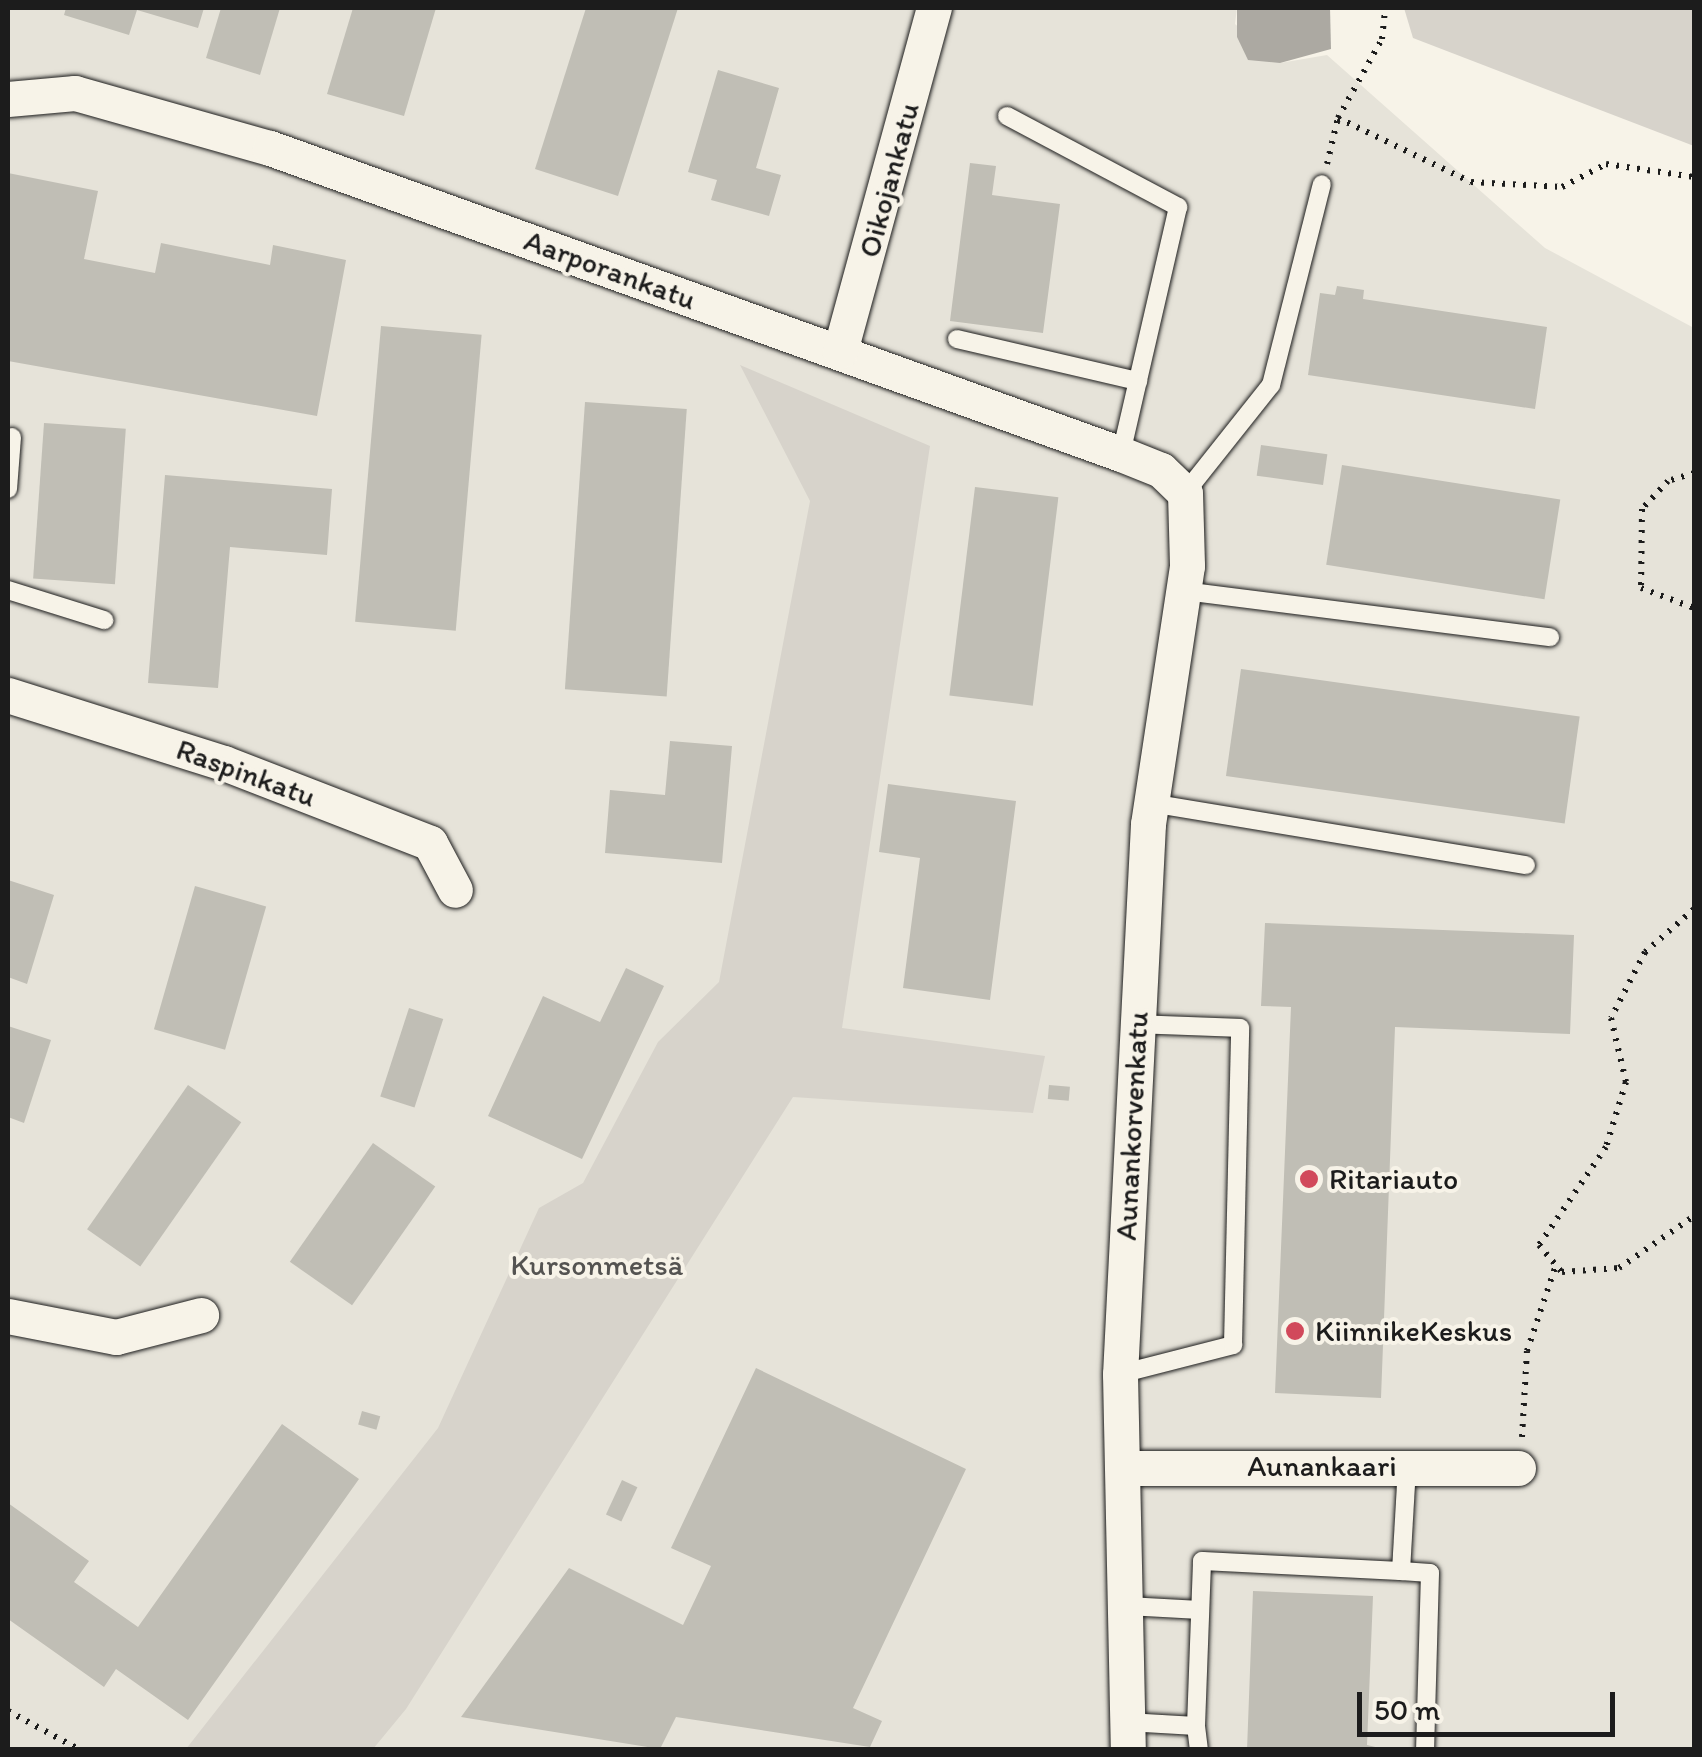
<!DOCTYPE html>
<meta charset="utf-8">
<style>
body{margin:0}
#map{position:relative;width:1702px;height:1757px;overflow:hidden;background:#f7f3e8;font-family:Itim,sans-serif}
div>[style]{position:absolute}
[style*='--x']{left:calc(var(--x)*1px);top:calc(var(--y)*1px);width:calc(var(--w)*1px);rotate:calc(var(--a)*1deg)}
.built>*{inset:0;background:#e6e3d9}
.green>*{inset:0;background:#d7d3cb}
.water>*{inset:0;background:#aca9a2}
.building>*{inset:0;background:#c0beb5;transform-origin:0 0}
.path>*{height:6px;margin-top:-3px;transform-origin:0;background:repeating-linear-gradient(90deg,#1c1c1c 0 2.5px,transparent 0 10.5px)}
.roads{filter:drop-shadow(0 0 2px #1c1c1c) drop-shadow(0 0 2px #1c1c1c)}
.service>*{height:18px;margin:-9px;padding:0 9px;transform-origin:9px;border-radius:9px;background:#f7f3e8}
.minor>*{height:35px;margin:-17.5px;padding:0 17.5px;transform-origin:17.5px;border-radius:17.5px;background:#f7f3e8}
.dots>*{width:28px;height:28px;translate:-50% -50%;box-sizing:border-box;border:5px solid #f7f3e8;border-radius:50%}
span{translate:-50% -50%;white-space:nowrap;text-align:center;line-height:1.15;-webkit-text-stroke:8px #f7f3e8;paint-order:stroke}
.street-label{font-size:30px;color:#1c1c1c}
.poi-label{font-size:30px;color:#1c1c1c}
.left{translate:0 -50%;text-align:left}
.park-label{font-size:30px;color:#545351}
.frame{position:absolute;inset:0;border:10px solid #1c1c1c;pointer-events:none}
.scale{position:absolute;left:1357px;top:1692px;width:258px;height:45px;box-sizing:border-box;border:5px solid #1c1c1c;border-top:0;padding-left:12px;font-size:30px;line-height:35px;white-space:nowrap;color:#1c1c1c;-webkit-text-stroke:8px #f7f3e8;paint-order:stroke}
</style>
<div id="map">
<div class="built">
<div style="clip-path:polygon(8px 8px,1237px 8px,1235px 24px,1280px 63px,1327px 55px,1545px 248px,1694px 328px,1694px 1749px,8px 1750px)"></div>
</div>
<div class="green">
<div style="clip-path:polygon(1404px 8px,1694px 8px,1694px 146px,1413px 38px)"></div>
<div style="clip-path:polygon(740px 365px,930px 446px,842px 1028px,1045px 1056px,1033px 1113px,793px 1097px,406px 1709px,373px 1749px,186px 1749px,438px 1428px,539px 1208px,583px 1183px,658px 1042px,719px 982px,810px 501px)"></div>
</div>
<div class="water">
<div style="clip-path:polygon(1237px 8px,1330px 8px,1331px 49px,1280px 63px,1248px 60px,1237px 37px)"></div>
</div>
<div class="building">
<div style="clip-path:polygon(66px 8px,204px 8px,198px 28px,137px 10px,129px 35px,64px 15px)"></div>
<div style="clip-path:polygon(221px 8px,280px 8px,260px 75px,206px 58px)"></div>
<div style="clip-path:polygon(353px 8px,436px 8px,404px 116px,327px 94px)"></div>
<div style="clip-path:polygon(586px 8px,678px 8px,618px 196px,535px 169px)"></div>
<div style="clip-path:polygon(718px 70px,779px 88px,756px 168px,781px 175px,769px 216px,711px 200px,717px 180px,688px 172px)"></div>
<div style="clip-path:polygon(970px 163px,996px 166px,992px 195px,1060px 204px,1043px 333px,950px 321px)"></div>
<div style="clip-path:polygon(8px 173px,98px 191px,84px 259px,155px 273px,161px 243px,270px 265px,273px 245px,346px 260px,317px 416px,8px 361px)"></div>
<div style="clip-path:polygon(1337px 286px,1364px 290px,1363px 299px,1547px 327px,1535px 409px,1308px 375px,1320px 293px,1335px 295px)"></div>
<div style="left:381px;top:326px;width:101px;height:297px;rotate:5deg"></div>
<div style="left:585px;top:402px;width:102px;height:288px;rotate:4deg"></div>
<div style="left:44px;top:423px;width:82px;height:156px;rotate:4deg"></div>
<div style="left:1261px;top:445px;width:67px;height:31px;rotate:8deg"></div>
<div style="left:1342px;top:465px;width:221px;height:101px;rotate:9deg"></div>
<div style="clip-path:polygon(165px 475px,332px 489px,327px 555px,230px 547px,218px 688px,148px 683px)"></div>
<div style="left:975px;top:487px;width:84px;height:210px;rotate:7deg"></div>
<div style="left:1241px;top:669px;width:342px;height:108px;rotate:8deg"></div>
<div style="clip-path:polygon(670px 741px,732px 746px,722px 863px,605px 853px,610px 790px,665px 795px)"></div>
<div style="clip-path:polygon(888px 784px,1016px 801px,990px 1000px,903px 988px,920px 858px,879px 852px)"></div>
<div style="clip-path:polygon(8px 880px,54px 895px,27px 984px,8px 977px)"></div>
<div style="left:195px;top:886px;width:74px;height:149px;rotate:16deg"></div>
<div style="clip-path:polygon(1265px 923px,1574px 935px,1570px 1034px,1395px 1027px,1381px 1398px,1275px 1393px,1291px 1007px,1261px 1006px)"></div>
<div style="clip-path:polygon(626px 968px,664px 986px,582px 1159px,488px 1116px,543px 996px,600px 1022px)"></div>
<div style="left:409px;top:1008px;width:36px;height:93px;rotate:18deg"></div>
<div style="clip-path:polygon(8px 1026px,51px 1040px,24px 1123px,8px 1117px)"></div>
<div style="left:188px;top:1085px;width:65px;height:176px;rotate:35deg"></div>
<div style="left:1049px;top:1085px;width:21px;height:14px;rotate:5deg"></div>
<div style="left:373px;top:1143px;width:76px;height:145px;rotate:35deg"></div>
<div style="clip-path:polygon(756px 1368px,966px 1469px,853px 1708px,882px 1721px,870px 1747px,676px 1717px,660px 1749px,461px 1717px,569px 1568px,683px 1625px,711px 1566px,671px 1548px)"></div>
<div style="left:362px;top:1411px;width:19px;height:14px;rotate:16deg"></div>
<div style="clip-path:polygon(282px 1424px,359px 1479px,188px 1720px,116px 1669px,104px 1687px,8px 1619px,8px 1503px,89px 1561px,74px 1582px,138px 1627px)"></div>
<div style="left:622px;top:1480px;width:17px;height:38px;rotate:25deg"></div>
<div style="clip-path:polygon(1253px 1591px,1373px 1596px,1367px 1745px,1388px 1750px,1247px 1750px)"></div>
</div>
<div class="path">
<div style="--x:1338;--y:118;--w:148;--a:25.7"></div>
<div style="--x:1471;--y:182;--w:91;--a:3.1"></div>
<div style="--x:1562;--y:187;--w:50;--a:-27.6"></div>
<div style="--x:1606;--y:164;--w:89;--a:8.4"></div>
<div style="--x:1327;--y:164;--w:47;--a:-76.6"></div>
<div style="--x:1338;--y:118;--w:90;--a:-60.9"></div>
<div style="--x:1382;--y:39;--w:31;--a:-84"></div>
<div style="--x:1694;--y:473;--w:27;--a:163"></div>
<div style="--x:1668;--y:481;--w:38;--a:133"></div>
<div style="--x:1642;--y:509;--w:79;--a:90.7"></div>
<div style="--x:1641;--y:588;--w:57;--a:20.7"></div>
<div style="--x:1694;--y:909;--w:65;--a:138.7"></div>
<div style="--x:1645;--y:952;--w:74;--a:117.3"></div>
<div style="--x:1611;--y:1018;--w:66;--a:76.8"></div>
<div style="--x:1626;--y:1082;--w:68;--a:107.1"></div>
<div style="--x:1606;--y:1147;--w:119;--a:124.4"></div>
<div style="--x:1539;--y:1245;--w:35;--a:50"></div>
<div style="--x:1562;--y:1272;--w:57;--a:-4"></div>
<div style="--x:1619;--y:1268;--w:91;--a:-34.7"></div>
<div style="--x:1522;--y:1437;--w:86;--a:-86.7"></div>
<div style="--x:1527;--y:1351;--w:91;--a:-71.4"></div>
<div style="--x:8;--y:1711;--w:82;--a:28.4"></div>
</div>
<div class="roads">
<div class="service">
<div style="--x:1007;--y:116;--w:194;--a:28"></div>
<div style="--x:1178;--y:207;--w:253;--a:103"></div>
<div style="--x:957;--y:339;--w:186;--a:13.1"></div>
<div style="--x:8;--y:489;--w:52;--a:-85.6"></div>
<div style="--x:1185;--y:493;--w:138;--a:-51.5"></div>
<div style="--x:1271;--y:385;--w:207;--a:-75.8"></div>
<div style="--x:8;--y:590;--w:101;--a:17.4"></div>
<div style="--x:1184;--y:591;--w:369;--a:7.2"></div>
<div style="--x:1151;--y:803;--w:380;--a:9.4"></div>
<div style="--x:1120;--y:1374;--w:117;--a:-14.4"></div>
<div style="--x:1233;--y:1345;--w:317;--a:-88.7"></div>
<div style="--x:1240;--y:1028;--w:104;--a:-177.8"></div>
<div style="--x:1401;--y:1571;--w:29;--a:4"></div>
<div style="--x:1430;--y:1573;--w:177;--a:91.6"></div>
<div style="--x:1127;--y:1606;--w:73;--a:3.1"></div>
<div style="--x:1127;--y:1722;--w:69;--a:3.3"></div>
<div style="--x:1196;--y:1726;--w:24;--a:83"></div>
<div style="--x:1196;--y:1726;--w:165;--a:-87.9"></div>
<div style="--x:1202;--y:1561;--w:199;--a:2.9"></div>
<div style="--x:1401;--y:1571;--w:105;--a:-86.7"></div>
</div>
<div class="minor">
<div style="--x:8;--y:99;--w:67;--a:-5.1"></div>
<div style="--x:75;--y:93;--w:203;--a:15.8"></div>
<div style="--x:270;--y:148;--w:904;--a:19.78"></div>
<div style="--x:1121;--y:454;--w:43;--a:21.8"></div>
<div style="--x:1161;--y:470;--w:33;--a:44"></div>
<div style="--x:1185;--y:493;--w:73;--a:88.4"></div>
<div style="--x:1187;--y:566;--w:261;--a:98.6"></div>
<div style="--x:1148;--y:824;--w:551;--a:92.91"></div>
<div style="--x:1120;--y:1374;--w:376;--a:88.8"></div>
<div style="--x:840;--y:351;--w:356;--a:-74.7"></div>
<div style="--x:8;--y:695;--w:226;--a:17.5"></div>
<div style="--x:224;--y:763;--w:221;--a:21.2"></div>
<div style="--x:430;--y:843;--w:53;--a:62"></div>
<div style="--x:8;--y:1316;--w:110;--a:11"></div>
<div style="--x:116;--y:1337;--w:88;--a:-14.5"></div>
<div style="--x:1126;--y:1468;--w:392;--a:0"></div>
</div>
</div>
<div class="dots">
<div style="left:1309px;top:1179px;background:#d1495b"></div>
<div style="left:1295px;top:1331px;background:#d1495b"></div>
</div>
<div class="street-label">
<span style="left:889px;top:180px;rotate:-75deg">Oikojankatu</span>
<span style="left:610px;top:270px;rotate:20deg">Aarporankatu</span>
<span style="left:246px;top:773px;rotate:20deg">Raspinkatu</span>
<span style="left:1132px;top:1126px;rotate:-87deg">Aunankorvenkatu</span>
<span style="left:1322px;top:1466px">Aunankaari</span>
</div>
<div class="poi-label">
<span class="left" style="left:1329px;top:1179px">Ritariauto</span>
<span class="left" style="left:1315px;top:1331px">KiinnikeKeskus</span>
</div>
<div class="park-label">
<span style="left:597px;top:1265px">Kursonmetsä</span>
</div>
<div class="frame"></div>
<div class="scale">50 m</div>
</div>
